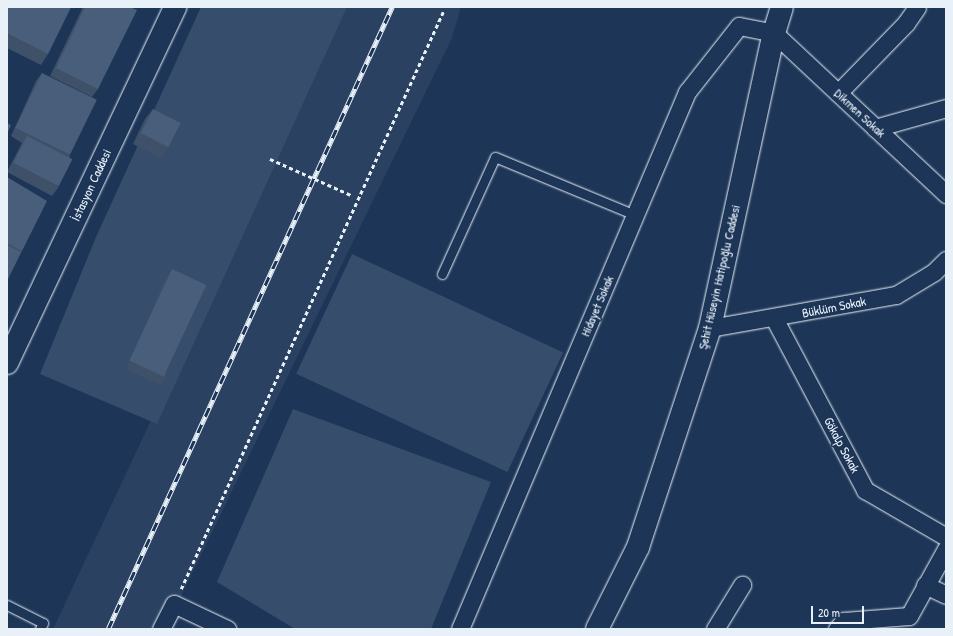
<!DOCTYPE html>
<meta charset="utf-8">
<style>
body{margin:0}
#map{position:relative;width:953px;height:636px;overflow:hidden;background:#1d3557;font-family:"Patrick Hand",sans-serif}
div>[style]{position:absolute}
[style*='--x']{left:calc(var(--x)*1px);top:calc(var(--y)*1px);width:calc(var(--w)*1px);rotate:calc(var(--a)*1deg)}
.built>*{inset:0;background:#2a4162}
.green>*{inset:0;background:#374d6c;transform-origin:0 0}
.path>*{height:2.5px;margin-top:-1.25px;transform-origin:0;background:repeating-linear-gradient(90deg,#e8f1f8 0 4px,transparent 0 7px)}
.roads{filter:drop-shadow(0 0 1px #e8f1f8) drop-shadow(0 0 1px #e8f1f8)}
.lane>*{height:9px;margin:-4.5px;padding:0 4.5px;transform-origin:4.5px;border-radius:4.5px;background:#1d3557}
.street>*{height:17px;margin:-8.5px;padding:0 8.5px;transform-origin:8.5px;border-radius:8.5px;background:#1d3557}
.secondary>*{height:22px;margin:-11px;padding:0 11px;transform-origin:11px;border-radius:11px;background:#1d3557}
.rail>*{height:4.5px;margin-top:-2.25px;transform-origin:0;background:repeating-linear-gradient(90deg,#1d3557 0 9px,#e8f1f8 0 18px);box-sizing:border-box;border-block:1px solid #e8f1f8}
.path-bridge>*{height:2.5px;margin-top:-1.25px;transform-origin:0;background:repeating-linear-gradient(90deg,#e8f1f8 0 4px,transparent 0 7px)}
.wall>*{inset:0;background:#3f5169}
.building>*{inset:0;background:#495e7a;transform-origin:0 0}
span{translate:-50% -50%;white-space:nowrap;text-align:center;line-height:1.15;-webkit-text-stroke:3.5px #1d3557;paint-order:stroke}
.street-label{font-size:13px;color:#e8f1f8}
.frame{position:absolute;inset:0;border:8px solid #e8f1f8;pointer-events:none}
.scale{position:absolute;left:811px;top:606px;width:53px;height:18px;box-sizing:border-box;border:2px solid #e8f1f8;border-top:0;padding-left:5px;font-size:12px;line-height:14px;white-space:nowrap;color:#e8f1f8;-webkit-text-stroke:3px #1d3557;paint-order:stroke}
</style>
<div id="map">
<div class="built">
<div style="clip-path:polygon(345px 7px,461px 7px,452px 38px,165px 629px,53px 629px)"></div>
</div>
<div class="green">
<div style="clip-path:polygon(201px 7px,347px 7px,157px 424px,40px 374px,96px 237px)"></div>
<div style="left:352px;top:254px;width:233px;height:132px;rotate:25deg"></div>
<div style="clip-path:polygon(293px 409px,491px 482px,431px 629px,295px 629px,217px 582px)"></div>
</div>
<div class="path">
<div style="--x:181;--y:589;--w:634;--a:-65.58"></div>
</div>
<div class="roads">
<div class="lane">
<div style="--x:442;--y:274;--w:128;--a:-65.6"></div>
<div style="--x:495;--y:157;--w:152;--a:22.5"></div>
<div style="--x:7;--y:605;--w:40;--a:26.6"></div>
<div style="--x:43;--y:623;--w:7;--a:117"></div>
</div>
<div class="street">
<div style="--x:838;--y:93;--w:98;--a:-45.8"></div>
<div style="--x:906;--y:23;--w:19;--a:-55"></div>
<div style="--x:875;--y:128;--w:74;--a:-15.7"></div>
<div style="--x:774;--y:318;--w:195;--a:62.1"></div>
<div style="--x:865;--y:490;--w:94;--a:30.1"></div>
<div style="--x:710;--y:328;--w:189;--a:-10.1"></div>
<div style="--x:896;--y:295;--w:44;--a:-31.2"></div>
<div style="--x:934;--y:272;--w:17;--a:-45"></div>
<div style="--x:925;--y:585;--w:23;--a:25"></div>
<div style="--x:161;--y:629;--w:28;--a:-63"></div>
<div style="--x:174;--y:604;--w:59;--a:25.3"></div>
<div style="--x:460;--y:629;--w:583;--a:-67.09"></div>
<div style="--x:687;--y:92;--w:84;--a:-51.8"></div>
<div style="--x:739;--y:26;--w:36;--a:11"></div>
<div style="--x:774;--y:33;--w:236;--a:43.1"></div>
<div style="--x:715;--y:629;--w:52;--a:-58.5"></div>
<div style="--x:837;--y:629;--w:11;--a:-49"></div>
<div style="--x:844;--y:621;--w:65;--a:-4.4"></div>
<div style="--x:909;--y:616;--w:77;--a:-61.1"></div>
</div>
<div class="secondary">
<div style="--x:7;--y:363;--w:394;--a:-64.7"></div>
<div style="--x:597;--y:629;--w:92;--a:-63.4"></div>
<div style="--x:638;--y:547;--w:231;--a:-71.8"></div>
<div style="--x:710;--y:328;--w:302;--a:-77.8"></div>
<div style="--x:774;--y:33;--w:27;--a:-73"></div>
</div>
</div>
<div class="rail">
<div style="--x:108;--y:629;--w:684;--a:-65.46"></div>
</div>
<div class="path-bridge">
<div style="--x:270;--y:159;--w:89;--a:24"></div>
</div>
<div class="wall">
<div style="clip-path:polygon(7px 7px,71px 7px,48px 54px,41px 65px,7px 48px)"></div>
<div style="clip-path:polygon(83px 7px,130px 7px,98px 89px,92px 97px,50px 76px)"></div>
<div style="clip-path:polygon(42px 73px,70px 156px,58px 188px,52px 196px,7px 172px,22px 143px,11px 136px,36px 81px)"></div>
<div style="clip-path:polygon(153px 109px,168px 148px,161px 158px,133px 144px,145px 119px)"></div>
<div style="clip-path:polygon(7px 177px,22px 251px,7px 281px)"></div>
<div style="clip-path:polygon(172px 269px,166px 376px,160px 385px,126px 369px,166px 278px)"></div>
</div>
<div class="building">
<div style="clip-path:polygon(9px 7px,71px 7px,48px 54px,7px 33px,7px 10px)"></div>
<div style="clip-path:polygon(85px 7px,130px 7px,137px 10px,98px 89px,56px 68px)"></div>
<div style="left:42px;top:73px;width:61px;height:61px;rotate:26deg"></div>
<div style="left:153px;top:109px;width:31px;height:27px;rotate:27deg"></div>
<div style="clip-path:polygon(7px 123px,11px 125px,7px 134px)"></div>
<div style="left:27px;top:136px;width:51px;height:30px;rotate:27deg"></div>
<div style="clip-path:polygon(7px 177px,47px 201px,22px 251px,7px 243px)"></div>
<div style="clip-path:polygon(7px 245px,21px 252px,7px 281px)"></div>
<div style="left:172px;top:269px;width:38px;height:101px;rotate:25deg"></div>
</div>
<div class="street-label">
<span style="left:860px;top:113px;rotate:43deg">Dikmen Sokak</span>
<span style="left:91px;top:185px;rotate:-65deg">İstasyon Caddesi</span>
<span style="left:719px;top:277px;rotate:-77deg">Şehit Hüseyin Hatipoğlu Caddesi</span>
<span style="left:597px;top:306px;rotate:-67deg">Hidayet Sokak</span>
<span style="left:834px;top:307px;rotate:-11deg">Büklüm Sokak</span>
<span style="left:842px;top:445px;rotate:62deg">Gökalp Sokak</span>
</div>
<div class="frame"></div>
<div class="scale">20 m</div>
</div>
